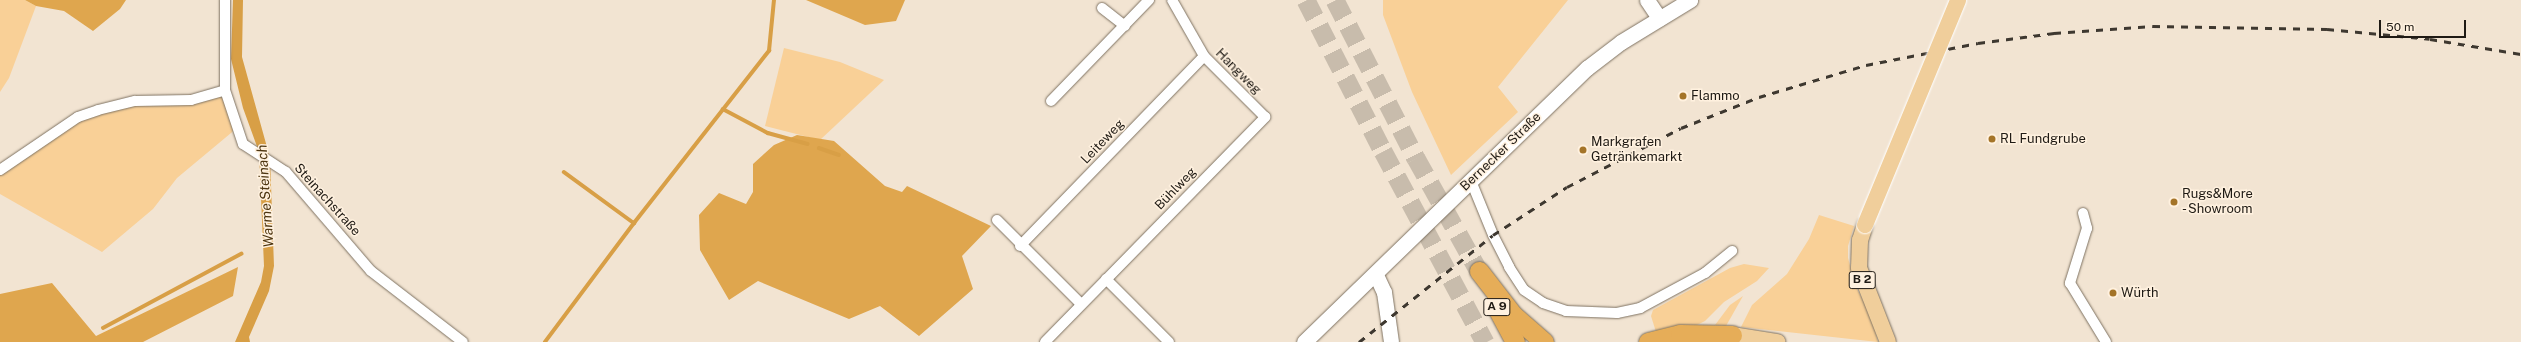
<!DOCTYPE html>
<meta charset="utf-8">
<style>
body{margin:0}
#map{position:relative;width:2521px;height:342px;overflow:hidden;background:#f2e4d2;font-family:"Public Sans",sans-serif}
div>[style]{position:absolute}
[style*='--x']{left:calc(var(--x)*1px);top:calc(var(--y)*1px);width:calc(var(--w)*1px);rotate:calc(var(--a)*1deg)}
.green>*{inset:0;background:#f9d097}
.forest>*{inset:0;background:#dfa64e}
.water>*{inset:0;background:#d89f46}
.stream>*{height:3.5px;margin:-1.75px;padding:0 1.75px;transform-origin:1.75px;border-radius:1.75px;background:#d89f46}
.highway-tunnel>*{height:19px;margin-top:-9.5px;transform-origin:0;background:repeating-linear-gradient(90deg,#c8bcac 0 19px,transparent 0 29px)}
.roads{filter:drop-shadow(0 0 1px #7e7262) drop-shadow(0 0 1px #7e7262)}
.street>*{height:10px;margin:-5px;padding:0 5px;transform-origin:5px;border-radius:5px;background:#fff}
.secondary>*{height:15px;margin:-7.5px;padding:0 7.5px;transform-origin:7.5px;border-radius:7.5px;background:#fff}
.primary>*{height:16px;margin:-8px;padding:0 8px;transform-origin:8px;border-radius:8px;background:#f0ce9b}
.highway>*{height:19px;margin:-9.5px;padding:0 9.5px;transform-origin:9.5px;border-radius:9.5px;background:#e6ad58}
.rail>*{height:3px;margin-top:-1.5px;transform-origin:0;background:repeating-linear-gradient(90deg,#3e3830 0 7px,transparent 0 14px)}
.bridges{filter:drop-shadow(0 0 1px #fff) drop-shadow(0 0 1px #fff)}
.primary-bridge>*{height:16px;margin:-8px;padding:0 8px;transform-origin:8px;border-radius:8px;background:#f0ce9b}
.dots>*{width:11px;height:11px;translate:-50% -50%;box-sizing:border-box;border:2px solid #fff1df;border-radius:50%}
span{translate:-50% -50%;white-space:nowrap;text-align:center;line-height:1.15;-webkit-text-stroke:3px #fff1df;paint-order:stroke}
.shield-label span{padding:1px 3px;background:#fff1df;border:1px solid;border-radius:3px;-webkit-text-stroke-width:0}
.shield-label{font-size:12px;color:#1f1a14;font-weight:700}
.street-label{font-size:13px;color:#1f1a14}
.poi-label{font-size:13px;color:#1f1a14}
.left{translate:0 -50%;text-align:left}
.water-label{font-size:14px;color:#4e3611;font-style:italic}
.scale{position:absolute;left:2379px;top:20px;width:87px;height:18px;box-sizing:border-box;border:2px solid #1f1a14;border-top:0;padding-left:5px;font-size:12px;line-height:14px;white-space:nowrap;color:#1f1a14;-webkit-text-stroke:3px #fff1df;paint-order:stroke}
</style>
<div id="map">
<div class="green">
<div style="clip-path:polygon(0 0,25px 0,36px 6px,9px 78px,0 92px)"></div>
<div style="clip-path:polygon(1383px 0,1568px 0,1498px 87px,1518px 112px,1451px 175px,1412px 92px,1383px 15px)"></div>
<div style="clip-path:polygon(784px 48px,840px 62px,884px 80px,820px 140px,765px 126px)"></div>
<div style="clip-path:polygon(225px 90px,237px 128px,177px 178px,153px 209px,102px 252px,0 194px,0 170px,78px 117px,151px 100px)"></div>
<div style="clip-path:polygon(1819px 215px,1854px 226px,1848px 246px,1848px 258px,1856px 287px,1872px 318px,1878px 342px,1741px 327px,1752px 305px,1787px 274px,1809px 239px)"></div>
<div style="clip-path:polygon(1744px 264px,1769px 268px,1757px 281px,1724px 302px,1705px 321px,1697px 325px,1656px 332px,1651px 316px,1653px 310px,1730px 268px)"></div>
<div style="clip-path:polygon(1743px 296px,1726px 326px,1715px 325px,1730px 305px)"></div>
</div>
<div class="forest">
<div style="clip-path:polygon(25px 0,126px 0,120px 9px,93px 31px,64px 11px,36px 6px)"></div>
<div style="clip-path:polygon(806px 0,905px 0,896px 21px,865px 25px)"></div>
<div style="clip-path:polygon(797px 135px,834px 141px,885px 186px,902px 192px,907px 186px,991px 226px,962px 256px,973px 289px,919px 336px,880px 306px,849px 319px,758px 281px,729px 300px,700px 250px,699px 215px,719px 193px,746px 204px,753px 192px,753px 164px,774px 145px)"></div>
<div style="clip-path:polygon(238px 267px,233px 296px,143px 342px,0 342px,0 294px,52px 283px,96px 336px)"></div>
</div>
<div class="water">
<div style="clip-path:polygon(233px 0,243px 0,242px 57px,270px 158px,274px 266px,269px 291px,249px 337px,250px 342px,235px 342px,261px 282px,264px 266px,259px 152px,243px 108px,231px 59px)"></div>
</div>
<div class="stream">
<div style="--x:723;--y:109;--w:51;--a:28.1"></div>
<div style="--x:768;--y:133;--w:41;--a:15.4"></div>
<div style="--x:819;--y:148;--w:21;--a:19"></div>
<div style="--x:564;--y:172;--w:87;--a:36.1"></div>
<div style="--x:103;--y:328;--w:157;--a:-28.2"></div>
<div style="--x:545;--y:342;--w:149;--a:-53.2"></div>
<div style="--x:634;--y:223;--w:219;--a:-51.9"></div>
<div style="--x:769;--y:51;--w:51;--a:-84.4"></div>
</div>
<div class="highway-tunnel">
<div style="--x:1306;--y:0;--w:169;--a:63"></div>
<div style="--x:1383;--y:151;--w:217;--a:61.9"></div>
<div style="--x:1335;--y:0;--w:178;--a:62.9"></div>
<div style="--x:1416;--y:158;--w:129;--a:60.9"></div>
</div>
<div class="roads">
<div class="street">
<div style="--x:225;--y:0;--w:90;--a:90"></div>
<div style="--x:225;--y:90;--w:57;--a:71.6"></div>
<div style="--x:243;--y:144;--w:51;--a:33.1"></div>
<div style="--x:286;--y:172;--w:130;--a:49.4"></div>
<div style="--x:371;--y:271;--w:116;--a:37.7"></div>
<div style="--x:1102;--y:8;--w:29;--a:38"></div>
<div style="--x:1051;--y:101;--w:141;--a:-45.9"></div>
<div style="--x:0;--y:170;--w:94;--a:-34.2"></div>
<div style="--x:78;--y:117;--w:21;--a:-19"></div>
<div style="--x:98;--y:110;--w:38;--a:-14"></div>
<div style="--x:135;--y:101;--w:56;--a:-1"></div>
<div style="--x:191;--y:100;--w:35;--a:-16"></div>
<div style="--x:1471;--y:181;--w:58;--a:67.8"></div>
<div style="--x:1493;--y:235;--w:36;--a:63"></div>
<div style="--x:1509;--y:267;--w:27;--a:57"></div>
<div style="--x:1524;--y:290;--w:23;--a:34"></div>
<div style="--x:1543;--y:303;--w:24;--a:19"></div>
<div style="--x:1566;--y:311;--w:51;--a:2.2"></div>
<div style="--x:1617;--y:313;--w:24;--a:-12"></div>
<div style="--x:1640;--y:308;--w:74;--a:-28.3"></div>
<div style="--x:1705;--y:273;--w:35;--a:-39"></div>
<div style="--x:2083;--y:213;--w:16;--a:75"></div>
<div style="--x:2087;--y:228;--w:58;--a:107.2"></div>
<div style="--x:2070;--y:283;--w:69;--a:58.6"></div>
<div style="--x:997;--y:220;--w:119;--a:45"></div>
<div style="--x:1020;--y:246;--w:264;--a:-45.9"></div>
<div style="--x:1106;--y:279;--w:89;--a:45"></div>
<div style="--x:1045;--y:342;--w:315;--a:-45.6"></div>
<div style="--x:1265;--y:117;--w:86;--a:-135"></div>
<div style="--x:1204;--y:56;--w:64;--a:-119.7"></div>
</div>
<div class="secondary">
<div style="--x:1647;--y:0;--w:22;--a:56"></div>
<div style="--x:1376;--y:275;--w:19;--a:65"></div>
<div style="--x:1384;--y:292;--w:50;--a:82"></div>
<div style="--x:1304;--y:342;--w:394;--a:-44.1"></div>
<div style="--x:1587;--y:68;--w:43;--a:-37.4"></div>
<div style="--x:1621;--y:42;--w:81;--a:-31.3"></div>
</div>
<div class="primary">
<div style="--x:1865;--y:225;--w:16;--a:108"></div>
<div style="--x:1860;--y:240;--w:28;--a:92"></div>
<div style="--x:1859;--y:268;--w:79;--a:68.6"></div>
<div style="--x:1732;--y:335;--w:46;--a:8.8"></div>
</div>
<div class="highway">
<div style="--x:1479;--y:271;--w:56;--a:52.3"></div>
<div style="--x:1513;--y:315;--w:41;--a:41.1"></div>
<div style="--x:1497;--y:308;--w:38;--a:62"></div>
<div style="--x:1648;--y:342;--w:33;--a:-14"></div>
<div style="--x:1680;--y:334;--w:52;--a:1.1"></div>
</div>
</div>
<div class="rail">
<div style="--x:1359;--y:342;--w:171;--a:-38.6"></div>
<div style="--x:1493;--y:235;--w:88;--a:-33"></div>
<div style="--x:1567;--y:187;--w:128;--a:-27.4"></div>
<div style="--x:1681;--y:128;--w:84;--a:-21.7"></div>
<div style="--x:1759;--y:97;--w:112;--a:-16.7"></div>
<div style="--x:1866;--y:65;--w:114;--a:-11.1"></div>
<div style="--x:1978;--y:43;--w:77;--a:-7.5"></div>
<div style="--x:2054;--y:33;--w:99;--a:-4"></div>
<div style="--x:2153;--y:26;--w:174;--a:1"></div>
<div style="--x:2327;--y:29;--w:103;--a:5.5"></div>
<div style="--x:2430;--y:39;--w:92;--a:9.4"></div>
</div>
<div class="bridges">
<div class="primary-bridge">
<div style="--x:1865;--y:225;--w:243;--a:-67.5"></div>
</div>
</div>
<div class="dots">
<div style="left:1683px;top:96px;background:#a47428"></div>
<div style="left:1992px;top:139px;background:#a47428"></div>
<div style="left:1583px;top:150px;background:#a47428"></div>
<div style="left:2174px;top:202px;background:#a47428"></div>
<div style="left:2113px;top:293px;background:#a47428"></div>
</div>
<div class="shield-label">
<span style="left:1862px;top:280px">B 2</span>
<span style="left:1497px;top:307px">A 9</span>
</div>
<div class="street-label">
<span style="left:1238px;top:72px;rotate:45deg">Hangweg</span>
<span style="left:1103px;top:142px;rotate:-46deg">Leiteweg</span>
<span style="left:1501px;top:152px;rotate:-44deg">Bernecker Straße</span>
<span style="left:1176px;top:189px;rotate:-46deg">Bühlweg</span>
<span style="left:327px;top:200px;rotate:48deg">Steinachstraße</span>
</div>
<div class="poi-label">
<span class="left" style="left:1691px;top:96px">Flammo</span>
<span class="left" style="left:2000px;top:139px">RL Fundgrube</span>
<span class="left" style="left:1591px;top:150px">Markgrafen<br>Getränkemarkt</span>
<span class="left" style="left:2182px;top:202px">Rugs&amp;More<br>- Showroom</span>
<span class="left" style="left:2121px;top:293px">Würth</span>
</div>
<div class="water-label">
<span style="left:265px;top:196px;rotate:-94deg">Warme Steinach</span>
</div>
<div class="scale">50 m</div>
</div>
